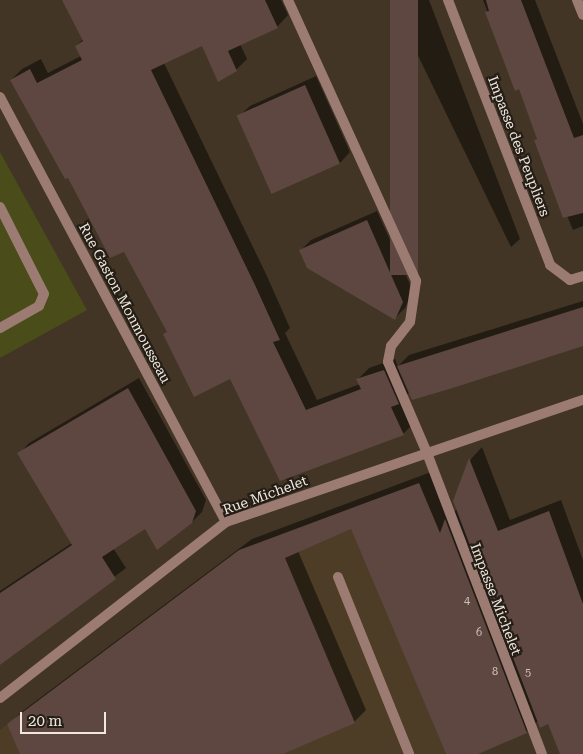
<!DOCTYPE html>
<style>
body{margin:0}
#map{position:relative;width:583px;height:754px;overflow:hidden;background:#423525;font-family:"Roboto Serif",serif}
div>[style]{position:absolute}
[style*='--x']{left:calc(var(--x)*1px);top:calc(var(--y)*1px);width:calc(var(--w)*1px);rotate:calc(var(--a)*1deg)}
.built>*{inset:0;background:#4d3c26}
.green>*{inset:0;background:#4a4c19}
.shadow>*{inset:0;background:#0007}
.building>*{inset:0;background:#5d4740;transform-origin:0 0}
.service>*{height:10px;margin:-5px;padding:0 5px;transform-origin:5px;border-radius:5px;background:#9c7c72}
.minor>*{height:10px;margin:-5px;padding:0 5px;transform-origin:5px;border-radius:5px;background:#9c7c72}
span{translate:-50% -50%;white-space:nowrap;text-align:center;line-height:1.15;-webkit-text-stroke:4.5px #241e17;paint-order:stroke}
.number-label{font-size:11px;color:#cbc0b6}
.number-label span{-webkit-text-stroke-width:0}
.street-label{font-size:14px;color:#f0e8dd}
.scale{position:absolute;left:20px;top:712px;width:86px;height:22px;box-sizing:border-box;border:2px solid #f0e8dd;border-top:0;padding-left:6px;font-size:15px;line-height:18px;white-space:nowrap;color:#f0e8dd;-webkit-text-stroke:4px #241e17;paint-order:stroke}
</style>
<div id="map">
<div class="built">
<div style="clip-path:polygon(344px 511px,446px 754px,0 754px,0 730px,239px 550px)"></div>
</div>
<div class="green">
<div style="clip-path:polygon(0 152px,87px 310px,0 358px)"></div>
</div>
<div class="shadow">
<div style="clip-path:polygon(63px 0,281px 0,288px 15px,277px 27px,240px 44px,247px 59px,236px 70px,203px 45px,164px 63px,266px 274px,290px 328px,285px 333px,317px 400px,360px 384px,358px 379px,369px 368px,395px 359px,398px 366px,409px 355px,583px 301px,583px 345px,410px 392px,403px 398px,414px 423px,403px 434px,281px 479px,230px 377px,165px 334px,168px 331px,125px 250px,69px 176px,11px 80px,22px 69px,41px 59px,48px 73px,81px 56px,76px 46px,83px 39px)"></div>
<div style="clip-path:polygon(391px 0,429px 0,520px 239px,511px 247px)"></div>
<div style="clip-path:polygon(483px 0,535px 0,583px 124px,583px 226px,573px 230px,535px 140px,538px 138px,520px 87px,516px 89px)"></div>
<div style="clip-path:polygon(316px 76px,350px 152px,340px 163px,274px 192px,239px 116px,250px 106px)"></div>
<div style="clip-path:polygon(377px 211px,413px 291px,405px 308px,395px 318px,300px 251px,311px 240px)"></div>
<div style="clip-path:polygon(139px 378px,206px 500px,202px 512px,192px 522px,145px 527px,113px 548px,126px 568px,0 663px,0 591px,72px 543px,19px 454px,29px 443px)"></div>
<div style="clip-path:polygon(482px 447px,510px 520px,561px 500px,583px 560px,583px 754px,562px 754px,549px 723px,538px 721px,526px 732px,474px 754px,447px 754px,352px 528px,298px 551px,366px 710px,354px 722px,279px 754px,21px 754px,9px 725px,20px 713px,252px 539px,431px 472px,449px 517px,457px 509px,454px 501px,471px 459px)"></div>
</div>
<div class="building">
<div style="clip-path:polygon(62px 0,265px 0,278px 28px,228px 51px,237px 71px,218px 82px,202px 46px,151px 70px,255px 285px,280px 340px,273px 342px,306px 410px,361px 389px,356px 379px,384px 370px,399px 404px,391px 407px,404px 435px,280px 481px,230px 379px,194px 397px,163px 334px,167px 332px,124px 252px,110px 258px,68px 178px,65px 179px,10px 80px,30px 69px,37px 83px,82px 60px,75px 46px,83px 41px)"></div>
<div style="left:390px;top:0;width:28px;height:275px"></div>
<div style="clip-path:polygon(486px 0,521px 0,574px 138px,583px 135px,583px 213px,563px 218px,534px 140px,537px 139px,519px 89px,515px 91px,485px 12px,489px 11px)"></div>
<div style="left:305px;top:85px;width:86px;height:75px;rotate:66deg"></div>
<div style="clip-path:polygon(367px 220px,403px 302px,395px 320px,307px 268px,299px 250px)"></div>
<div style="clip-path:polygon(583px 307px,583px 346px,456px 387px,412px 400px,397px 366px)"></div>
<div style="clip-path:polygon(128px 388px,196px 511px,192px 523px,157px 550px,145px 529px,102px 557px,116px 579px,0 665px,0 593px,72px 545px,17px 453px)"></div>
<div style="clip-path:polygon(469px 458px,498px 531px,549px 511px,583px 604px,583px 754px,560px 754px,548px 724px,540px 728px,453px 501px)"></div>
<div style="clip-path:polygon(419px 483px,440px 533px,445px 519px,527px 733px,478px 754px,446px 754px,351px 529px,285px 558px,355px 723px,283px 754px,20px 754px,7px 724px,239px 550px)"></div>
</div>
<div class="service">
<div style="--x:288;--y:0;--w:309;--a:65.5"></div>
<div style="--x:416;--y:281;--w:41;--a:98.3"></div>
<div style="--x:410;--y:322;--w:31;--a:128"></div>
<div style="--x:391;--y:346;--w:16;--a:101"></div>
<div style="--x:388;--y:362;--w:99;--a:66.8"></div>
<div style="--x:427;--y:453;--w:322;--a:69.1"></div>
<div style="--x:448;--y:0;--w:284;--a:68.9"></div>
<div style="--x:550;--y:265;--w:25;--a:37"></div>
<div style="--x:570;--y:280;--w:14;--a:-17"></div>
<div style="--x:577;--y:0;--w:16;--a:68"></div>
<div style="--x:0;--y:207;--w:97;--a:63.2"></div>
<div style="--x:44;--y:294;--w:13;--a:113"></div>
<div style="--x:39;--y:306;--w:45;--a:150.6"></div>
<div style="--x:338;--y:577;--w:191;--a:68.1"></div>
</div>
<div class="minor">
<div style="--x:0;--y:97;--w:481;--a:62"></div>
<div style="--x:0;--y:698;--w:286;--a:-37.9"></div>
<div style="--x:226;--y:522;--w:377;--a:-18.9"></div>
</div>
<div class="number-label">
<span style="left:467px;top:601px">4</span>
<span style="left:479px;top:633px">6</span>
<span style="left:495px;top:672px">8</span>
<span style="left:528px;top:673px">5</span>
</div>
<div class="street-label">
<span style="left:519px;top:146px;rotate:69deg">Impasse des Peupliers</span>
<span style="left:125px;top:303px;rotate:62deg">Rue Gaston Monmousseau</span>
<span style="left:265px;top:495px;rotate:-20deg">Rue Michelet</span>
<span style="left:496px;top:599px;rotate:69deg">Impasse Michelet</span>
</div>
<div class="scale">20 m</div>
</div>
